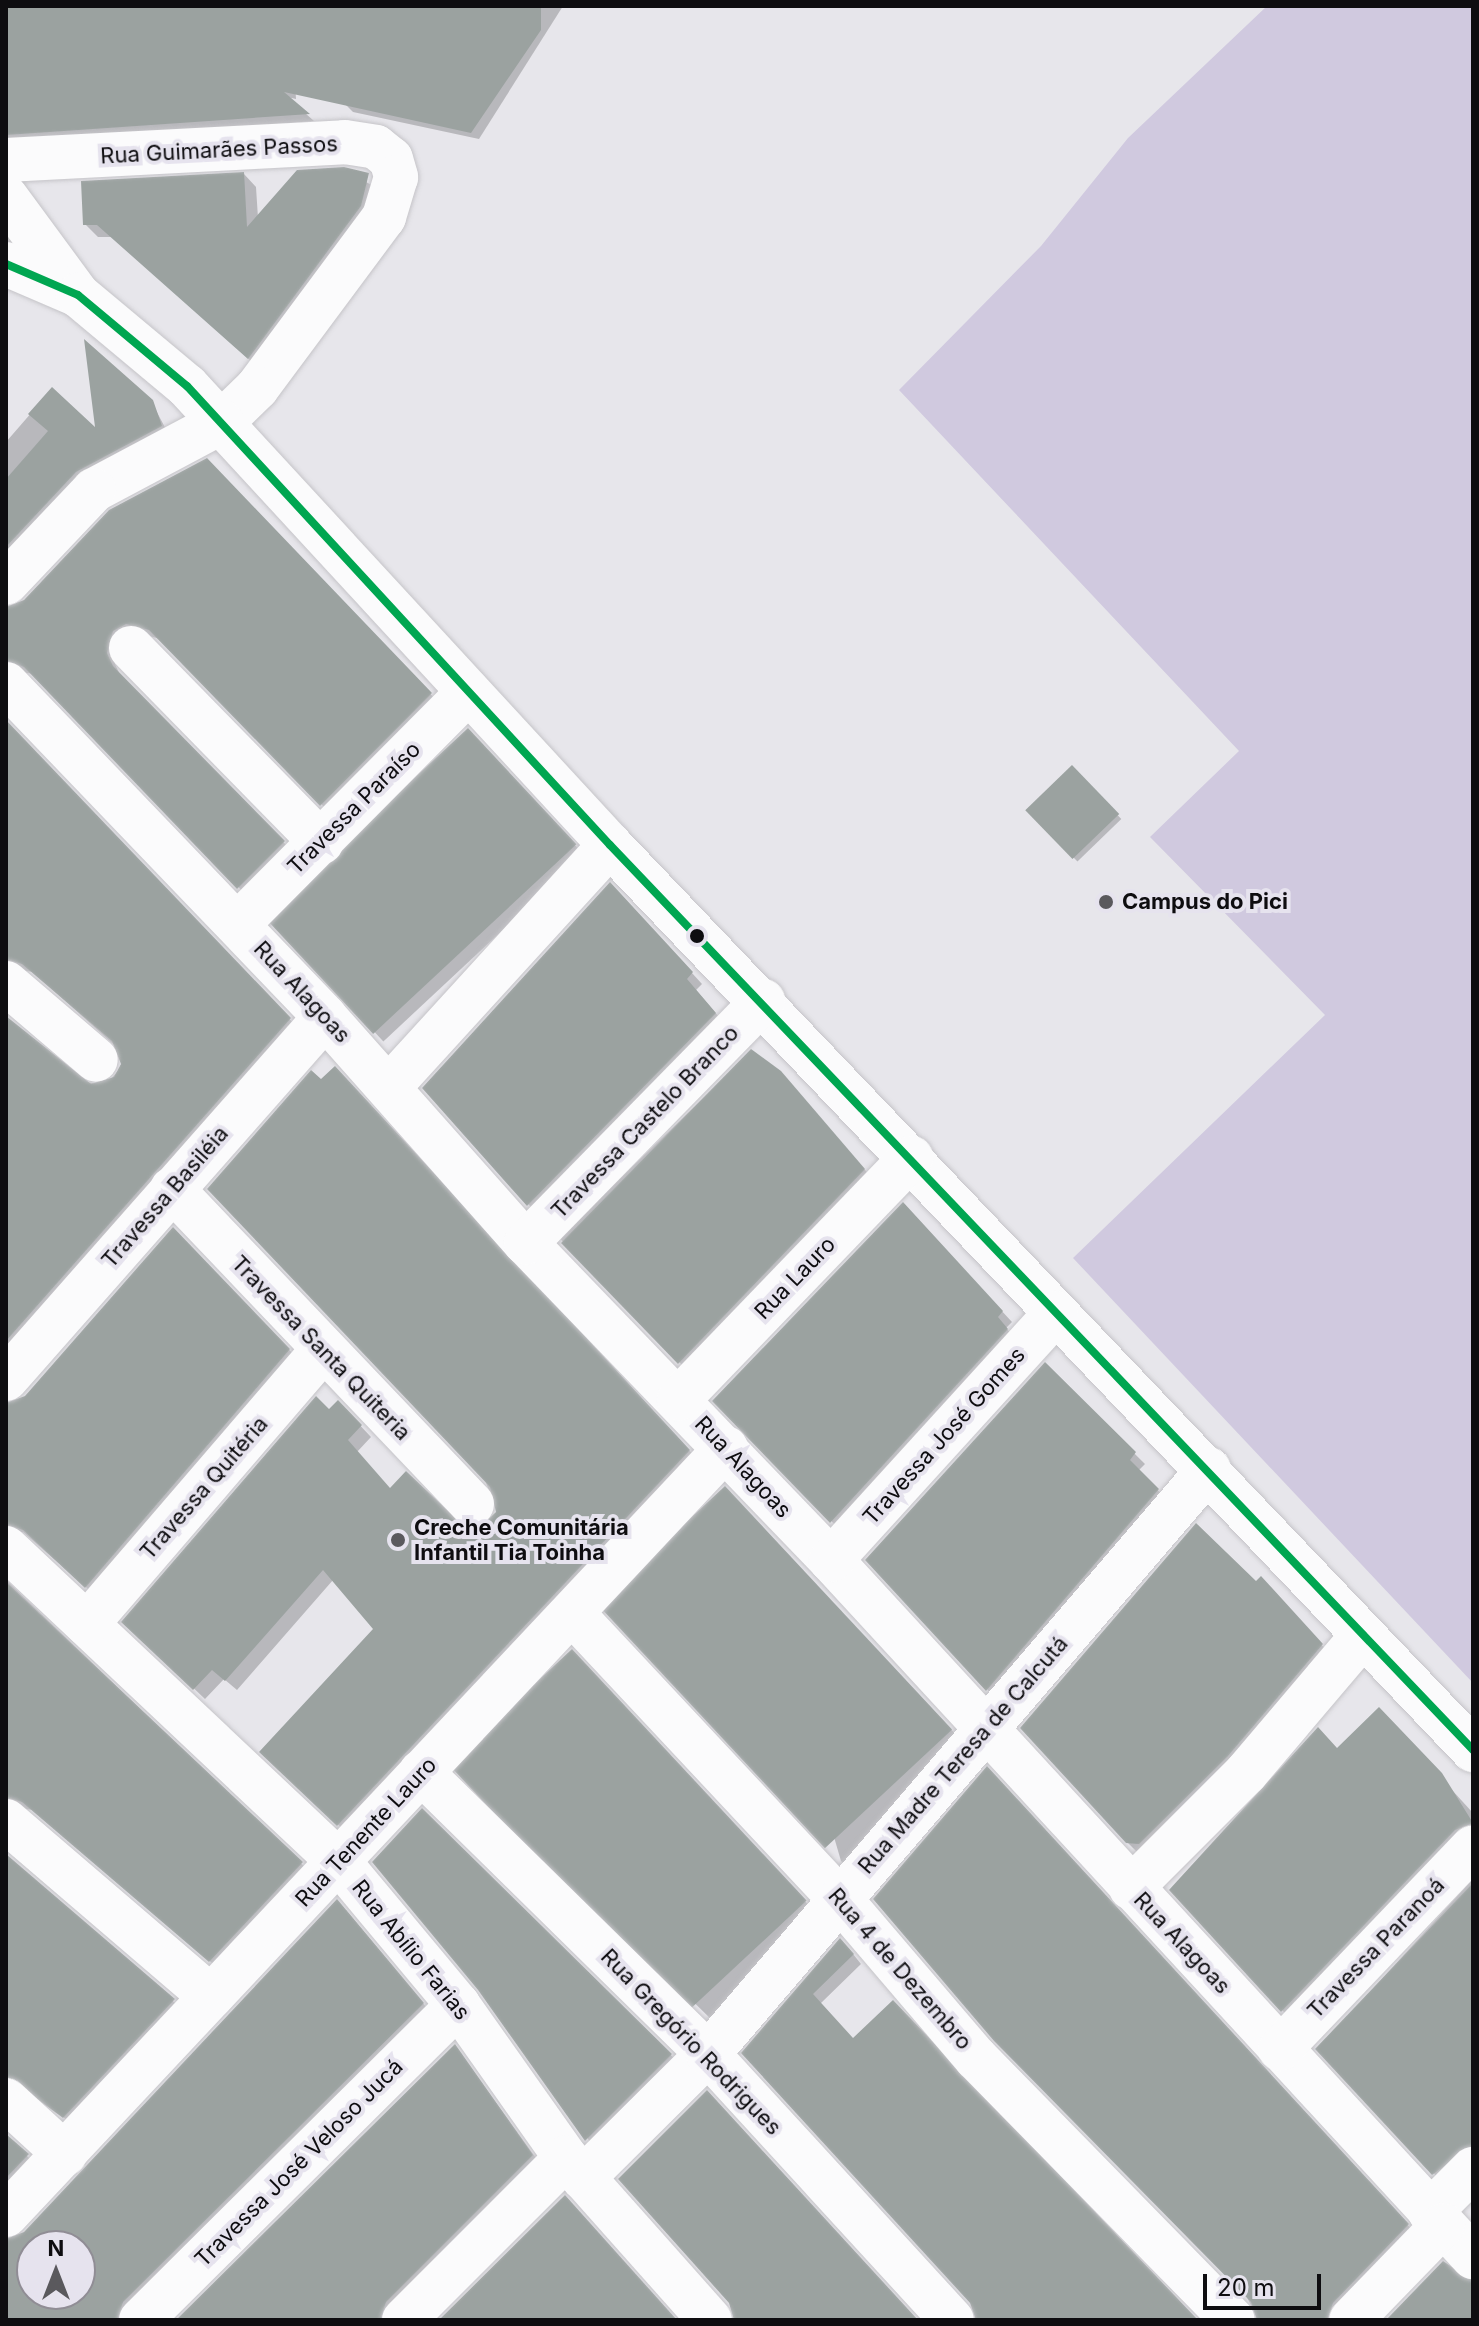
<!DOCTYPE html>
<meta charset="utf-8">
<style>
body{margin:0}
#map{position:relative;width:1479px;height:2326px;overflow:hidden;background:#e7e6eb;font-family:Inter,sans-serif}
div>[style]{position:absolute}
[style*='--x']{left:calc(var(--x)*1px);top:calc(var(--y)*1px);width:calc(var(--w)*1px);rotate:calc(var(--a)*1deg)}
.green>*{inset:0;background:#d0c9df}
.shadow>*{inset:0;background:#0003;transform-origin:0 0}
.building>*{inset:0;background:#9ba2a0;transform-origin:0 0}
.roads{filter:drop-shadow(0 0 2px #c5c4c8) drop-shadow(0 0 2px #c5c4c8)}
.minor>*{height:44px;margin:-22px;padding:0 22px;transform-origin:22px;border-radius:22px;background:#fbfbfc}
.bus-1>*{height:8px;margin:-4px;padding:0 4px;transform-origin:4px;border-radius:4px;background:#00a651}
.dots>*{width:22px;height:22px;translate:-50% -50%;box-sizing:border-box;border:4px solid #e6e3ee;border-radius:50%}
span{translate:-50% -50%;white-space:nowrap;text-align:center;line-height:1.15;-webkit-text-stroke:8px #e6e3ee;paint-order:stroke}
.street-label{font-size:22px;color:#0e0d10}
.poi-label{font-size:22px;color:#0e0d10;font-weight:700}
.left{translate:0 -50%;text-align:left}
.frame{position:absolute;inset:0;border:8px solid #0e0d10;pointer-events:none}
.north{position:absolute;left:16px;top:2230px;width:80px;height:80px;box-sizing:border-box;background:#e6e3ee;border:2px solid #908d95;border-radius:50%;rotate:0deg;font-size:22px;font-weight:700;line-height:32px;text-align:center;color:#0e0d10}
.north::after{content:'';display:block;margin:auto;width:28px;height:36px;background:#5a595d;clip-path:polygon(50% 0,100% 100%,50% 72%,0 100%)}
.scale{position:absolute;left:1203px;top:2274px;width:118px;height:36px;box-sizing:border-box;border:4px solid #0e0d10;border-top:0;padding-left:10px;font-size:24px;line-height:28px;white-space:nowrap;color:#0e0d10;-webkit-text-stroke:6px #e6e3ee;paint-order:stroke}
</style>
<div id="map">
<div class="green">
<div style="clip-path:polygon(1267px 6px,1473px 6px,1473px 1683px,1073px 1258px,1325px 1015px,1150px 837px,1239px 751px,899px 390px,1041px 246px,1128px 138px)"></div>
</div>
<div class="shadow">
<div style="clip-path:polygon(6px 6px,235px 6px,294px 67px,296px 99px,287px 97px,314px 121px,6px 145px)"></div>
<div style="clip-path:polygon(342px 6px,563px 6px,479px 139px,353px 112px,345px 104px)"></div>
<div style="clip-path:polygon(343px 169px,382px 191px,261px 370px,112px 237px,98px 237px,85px 224px,244px 174px,256px 187px,258px 218px)"></div>
<div style="clip-path:polygon(52px 389px,98px 432px,151px 401px,169px 435px,6px 564px,6px 442px)"></div>
<div style="clip-path:polygon(207px 461px,439px 703px,330px 813px,160px 639px,135px 632px,121px 639px,115px 664px,121px 677px,292px 851px,247px 896px,34px 674px,6px 670px,6px 633px)"></div>
<div style="clip-path:polygon(6px 723px,298px 1028px,6px 1359px,6px 1018px,79px 1081px,106px 1085px,122px 1066px,122px 1052px,33px 972px,6px 968px)"></div>
<div style="left:476px;top:739px;width:158px;height:274px;rotate:47deg"></div>
<div style="left:1072px;top:768px;width:71px;height:61px;rotate:46deg"></div>
<div style="clip-path:polygon(620px 894px,702px 984px,696px 990px,724px 1023px,538px 1215px,424px 1088px)"></div>
<div style="left:751px;top:1052px;width:178px;height:267px;rotate:46deg"></div>
<div style="clip-path:polygon(345px 1079px,699px 1461px,349px 1835px,261px 1752px,376px 1629px,333px 1580px,237px 1690px,224px 1679px,205px 1699px,124px 1622px,338px 1402px,371px 1437px,357px 1452px,391px 1490px,465px 1530px,479px 1530px,498px 1512px,321px 1082px)"></div>
<div style="clip-path:polygon(913px 1215px,1012px 1322px,1006px 1328px,1017px 1340px,842px 1532px,715px 1401px)"></div>
<div style="clip-path:polygon(174px 1230px,298px 1359px,95px 1595px,23px 1532px,6px 1536px,6px 1404px,25px 1398px)"></div>
<div style="clip-path:polygon(1045px 1365px,1145px 1464px,1138px 1471px,1168px 1500px,997px 1700px,868px 1560px)"></div>
<div style="clip-path:polygon(735px 1498px,962px 1741px,851px 1870px,841px 1861px)"></div>
<div style="clip-path:polygon(1196px 1526px,1331px 1654px,1149px 1853px,1137px 1852px,1127px 1842px)"></div>
<div style="clip-path:polygon(6px 1580px,310px 1872px,219px 1969px,33px 1810px,6px 1806px)"></div>
<div style="clip-path:polygon(581px 1662px,815px 1912px,718px 2026px,459px 1772px)"></div>
<div style="clip-path:polygon(1379px 1710px,1473px 1813px,1473px 1834px,1290px 2018px,1282px 2010px,1337px 1750px)"></div>
<div style="clip-path:polygon(996px 1778px,1416px 2234px,1339px 2320px,1258px 2320px)"></div>
<div style="clip-path:polygon(422px 1811px,681px 2065px,596px 2150px,480px 1989px)"></div>
<div style="clip-path:polygon(6px 1857px,182px 2009px,73px 2125px,23px 2084px,6px 2089px)"></div>
<div style="clip-path:polygon(1473px 1879px,1473px 2155px,1442px 2182px,1318px 2049px)"></div>
<div style="clip-path:polygon(evenodd,346px 1910px,431px 2013px,129px 2320px,6px 2320px,6px 2240px,25px 2234px,346px 1910px,32px 2246px,80px 2246px,80px 2294px,32px 2294px,32px 2246px)"></div>
<div style="clip-path:polygon(849px 1949px,861px 1964px,820px 2004px,853px 2040px,1196px 2320px,976px 2320px,972px 2302px,744px 2053px)"></div>
<div style="clip-path:polygon(455px 2046px,541px 2165px,392px 2320px,179px 2320px)"></div>
<div style="clip-path:polygon(6px 2135px,36px 2165px,6px 2199px)"></div>
</div>
<div class="building">
<div style="clip-path:polygon(6px 6px,541px 6px,541px 30px,471px 133px,284px 92px,310px 114px,6px 135px)"></div>
<div style="clip-path:polygon(344px 167px,369px 173px,361px 206px,248px 359px,97px 225px,83px 225px,81px 181px,244px 172px,247px 227px,297px 170px)"></div>
<div style="clip-path:polygon(84px 339px,153px 400px,162px 426px,76px 472px,6px 547px,6px 479px,48px 431px,28px 414px,52px 387px,95px 427px)"></div>
<div style="clip-path:polygon(207px 458px,432px 693px,320px 806px,149px 630px,126px 624px,113px 631px,107px 653px,113px 666px,285px 841px,237px 889px,24px 667px,6px 660px,6px 607px,24px 600px,109px 510px)"></div>
<div style="clip-path:polygon(6px 720px,291px 1018px,6px 1341px,6px 1016px,91px 1084px,114px 1077px,121px 1064px,112px 1041px,22px 964px,6px 959px)"></div>
<div style="left:468px;top:728px;width:159px;height:278px;rotate:47deg"></div>
<div style="left:1072px;top:765px;width:68px;height:65px;rotate:46deg"></div>
<div style="clip-path:polygon(610px 882px,693px 972px,687px 979px,716px 1013px,527px 1206px,422px 1088px)"></div>
<div style="clip-path:polygon(751px 1049px,781px 1071px,865px 1169px,678px 1364px,561px 1243px)"></div>
<div style="clip-path:polygon(335px 1066px,690px 1450px,337px 1826px,259px 1752px,373px 1629px,323px 1570px,225px 1681px,212px 1670px,193px 1690px,121px 1622px,316px 1396px,329px 1409px,338px 1400px,362px 1425px,348px 1440px,390px 1488px,406px 1471px,466px 1528px,479px 1528px,496px 1512px,490px 1487px,207px 1189px,311px 1070px,321px 1079px)"></div>
<div style="clip-path:polygon(903px 1202px,1003px 1311px,998px 1317px,1008px 1329px,830px 1523px,712px 1401px)"></div>
<div style="clip-path:polygon(173px 1227px,290px 1349px,85px 1588px,23px 1530px,6px 1524px,6px 1403px,25px 1396px)"></div>
<div style="clip-path:polygon(1045px 1362px,1136px 1452px,1130px 1460px,1159px 1489px,986px 1691px,865px 1560px)"></div>
<div style="left:725px;top:1486px;width:333px;height:174px;rotate:47deg"></div>
<div style="clip-path:polygon(1196px 1523px,1256px 1581px,1261px 1576px,1323px 1644px,1228px 1756px,1139px 1844px,1126px 1843px,1020px 1728px)"></div>
<div style="clip-path:polygon(6px 1582px,303px 1862px,209px 1962px,22px 1802px,6px 1797px)"></div>
<div style="left:572px;top:1649px;width:344px;height:169px;rotate:47deg"></div>
<div style="clip-path:polygon(1379px 1707px,1442px 1773px,1473px 1823px,1455px 1830px,1281px 2012px,1169px 1890px,1318px 1727px,1337px 1748px)"></div>
<div style="clip-path:polygon(987px 1766px,1409px 2224px,1333px 2303px,1327px 2320px,1257px 2320px,1251px 2302px,994px 2041px,873px 1899px)"></div>
<div style="clip-path:polygon(422px 1808px,672px 2054px,585px 2141px,478px 1990px,372px 1862px)"></div>
<div style="clip-path:polygon(6px 1854px,175px 1999px,63px 2118px,6px 2076px)"></div>
<div style="clip-path:polygon(1473px 1883px,1473px 2145px,1432px 2175px,1315px 2049px)"></div>
<div style="clip-path:polygon(evenodd,337px 1899px,424px 2003px,123px 2302px,117px 2320px,6px 2320px,6px 2239px,24px 2232px,337px 1899px,32px 2246px,80px 2246px,80px 2294px,32px 2294px,32px 2246px)"></div>
<div style="clip-path:polygon(840px 1938px,854px 1954px,813px 1994px,853px 2038px,893px 2000px,1198px 2320px,976px 2320px,970px 2303px,741px 2053px)"></div>
<div style="clip-path:polygon(455px 2044px,533px 2155px,386px 2302px,380px 2320px,176px 2320px)"></div>
<div style="clip-path:polygon(707px 2090px,918px 2320px,734px 2320px,729px 2303px,618px 2179px)"></div>
<div style="clip-path:polygon(6px 2134px,29px 2154px,6px 2178px)"></div>
<div style="clip-path:polygon(565px 2195px,677px 2320px,439px 2320px)"></div>
<div style="clip-path:polygon(1443px 2261px,1473px 2281px,1473px 2320px,1386px 2320px)"></div>
</div>
<div class="roads">
<div class="minor">
<div style="--x:6;--y:160;--w:339;--a:-3"></div>
<div style="--x:345;--y:142;--w:31;--a:9"></div>
<div style="--x:376;--y:147;--w:19;--a:39"></div>
<div style="--x:391;--y:159;--w:19;--a:74"></div>
<div style="--x:396;--y:177;--w:42;--a:106.7"></div>
<div style="--x:384;--y:217;--w:213;--a:126.6"></div>
<div style="--x:257;--y:388;--w:49;--a:135.8"></div>
<div style="--x:222;--y:422;--w:145;--a:152"></div>
<div style="--x:94;--y:490;--w:128;--a:133.4"></div>
<div style="--x:6;--y:197;--w:122;--a:53.7"></div>
<div style="--x:6;--y:264;--w:78;--a:23.3"></div>
<div style="--x:78;--y:295;--w:142;--a:39.9"></div>
<div style="--x:187;--y:386;--w:624;--a:47.34"></div>
<div style="--x:610;--y:845;--w:1251;--a:46.36"></div>
<div style="--x:131;--y:648;--w:272;--a:45.6"></div>
<div style="--x:6;--y:684;--w:461;--a:46.2"></div>
<div style="--x:325;--y:1017;--w:302;--a:48.4"></div>
<div style="--x:526;--y:1243;--w:440;--a:46.1"></div>
<div style="--x:831;--y:1560;--w:948;--a:47.35"></div>
<div style="--x:238;--y:924;--w:327;--a:-45.2"></div>
<div style="--x:6;--y:983;--w:118;--a:40.5"></div>
<div style="--x:389;--y:1087;--w:328;--a:-47.6"></div>
<div style="--x:172;--y:1189;--w:435;--a:46.4"></div>
<div style="--x:526;--y:1243;--w:339;--a:-45.6"></div>
<div style="--x:6;--y:1379;--w:482;--a:-48.6"></div>
<div style="--x:679;--y:1399;--w:335;--a:-46.1"></div>
<div style="--x:6;--y:1548;--w:458;--a:43.3"></div>
<div style="--x:339;--y:1862;--w:186;--a:50.2"></div>
<div style="--x:458;--y:2005;--w:187;--a:54.8"></div>
<div style="--x:566;--y:2158;--w:217;--a:48.4"></div>
<div style="--x:831;--y:1560;--w:334;--a:-47.7"></div>
<div style="--x:572;--y:1613;--w:392;--a:46.9"></div>
<div style="--x:840;--y:1899;--w:209;--a:49.5"></div>
<div style="--x:976;--y:2058;--w:367;--a:45.6"></div>
<div style="--x:87;--y:1624;--w:359;--a:-49.3"></div>
<div style="--x:421;--y:1772;--w:402;--a:44.5"></div>
<div style="--x:708;--y:2054;--w:361;--a:47.5"></div>
<div style="--x:6;--y:1821;--w:270;--a:40.6"></div>
<div style="--x:1131;--y:1888;--w:163;--a:-45"></div>
<div style="--x:1246;--y:1773;--w:181;--a:-49.7"></div>
<div style="--x:1280;--y:2049;--w:279;--a:-46.3"></div>
<div style="--x:6;--y:2100;--w:80;--a:42.5"></div>
<div style="--x:583;--y:2178;--w:176;--a:-44.8"></div>
<div style="--x:708;--y:2054;--w:770;--a:-49.42"></div>
<div style="--x:1430;--y:2212;--w:61;--a:-45"></div>
<div style="--x:6;--y:2215;--w:1052;--a:-46.81"></div>
<div style="--x:141;--y:2320;--w:447;--a:-44.8"></div>
<div style="--x:404;--y:2320;--w:229;--a:-45"></div>
<div style="--x:1351;--y:2320;--w:132;--a:-45.9"></div>
</div>
</div>
<div class="bus-1">
<div style="--x:6;--y:264;--w:78;--a:23.3"></div>
<div style="--x:78;--y:295;--w:142;--a:39.9"></div>
<div style="--x:187;--y:386;--w:624;--a:47.34"></div>
<div style="--x:610;--y:845;--w:1251;--a:46.36"></div>
</div>
<div class="dots">
<div style="left:1106px;top:902px;background:#5a595d"></div>
<div style="left:697px;top:936px;background:#0e0d10"></div>
<div style="left:398px;top:1540px;background:#5a595d"></div>
</div>
<div class="street-label">
<span style="left:219px;top:150px;rotate:-3deg">Rua Guimarães Passos</span>
<span style="left:354px;top:808px;rotate:-45deg">Travessa Paraíso</span>
<span style="left:302px;top:992px;rotate:47deg">Rua Alagoas</span>
<span style="left:645px;top:1122px;rotate:-46deg">Travessa Castelo Branco</span>
<span style="left:165px;top:1197px;rotate:-49deg">Travessa Basiléia</span>
<span style="left:795px;top:1278px;rotate:-46deg">Rua Lauro</span>
<span style="left:321px;top:1348px;rotate:46deg">Travessa Santa Quiteria</span>
<span style="left:944px;top:1436px;rotate:-48deg">Travessa José Gomes</span>
<span style="left:743px;top:1467px;rotate:47deg">Rua Alagoas</span>
<span style="left:204px;top:1488px;rotate:-49deg">Travessa Quitéria</span>
<span style="left:963px;top:1755px;rotate:-49deg">Rua Madre Teresa de Calcutá</span>
<span style="left:366px;top:1832px;rotate:-47deg">Rua Tenente Lauro</span>
<span style="left:1182px;top:1943px;rotate:47deg">Rua Alagoas</span>
<span style="left:1376px;top:1948px;rotate:-46deg">Travessa Paranoá</span>
<span style="left:411px;top:1950px;rotate:51deg">Rua Abílio Farias</span>
<span style="left:900px;top:1969px;rotate:49deg">Rua 4 de Dezembro</span>
<span style="left:691px;top:2042px;rotate:46deg">Rua Gregório Rodrigues</span>
<span style="left:299px;top:2163px;rotate:-45deg">Travessa José Veloso Jucá</span>
</div>
<div class="poi-label">
<span class="left" style="left:1122px;top:902px">Campus do Pici</span>
<span class="left" style="left:414px;top:1540px">Creche Comunitária<br>Infantil Tia Toinha</span>
</div>
<div class="frame"></div>
<div class="north">N</div>
<div class="scale">20 m</div>
</div>
